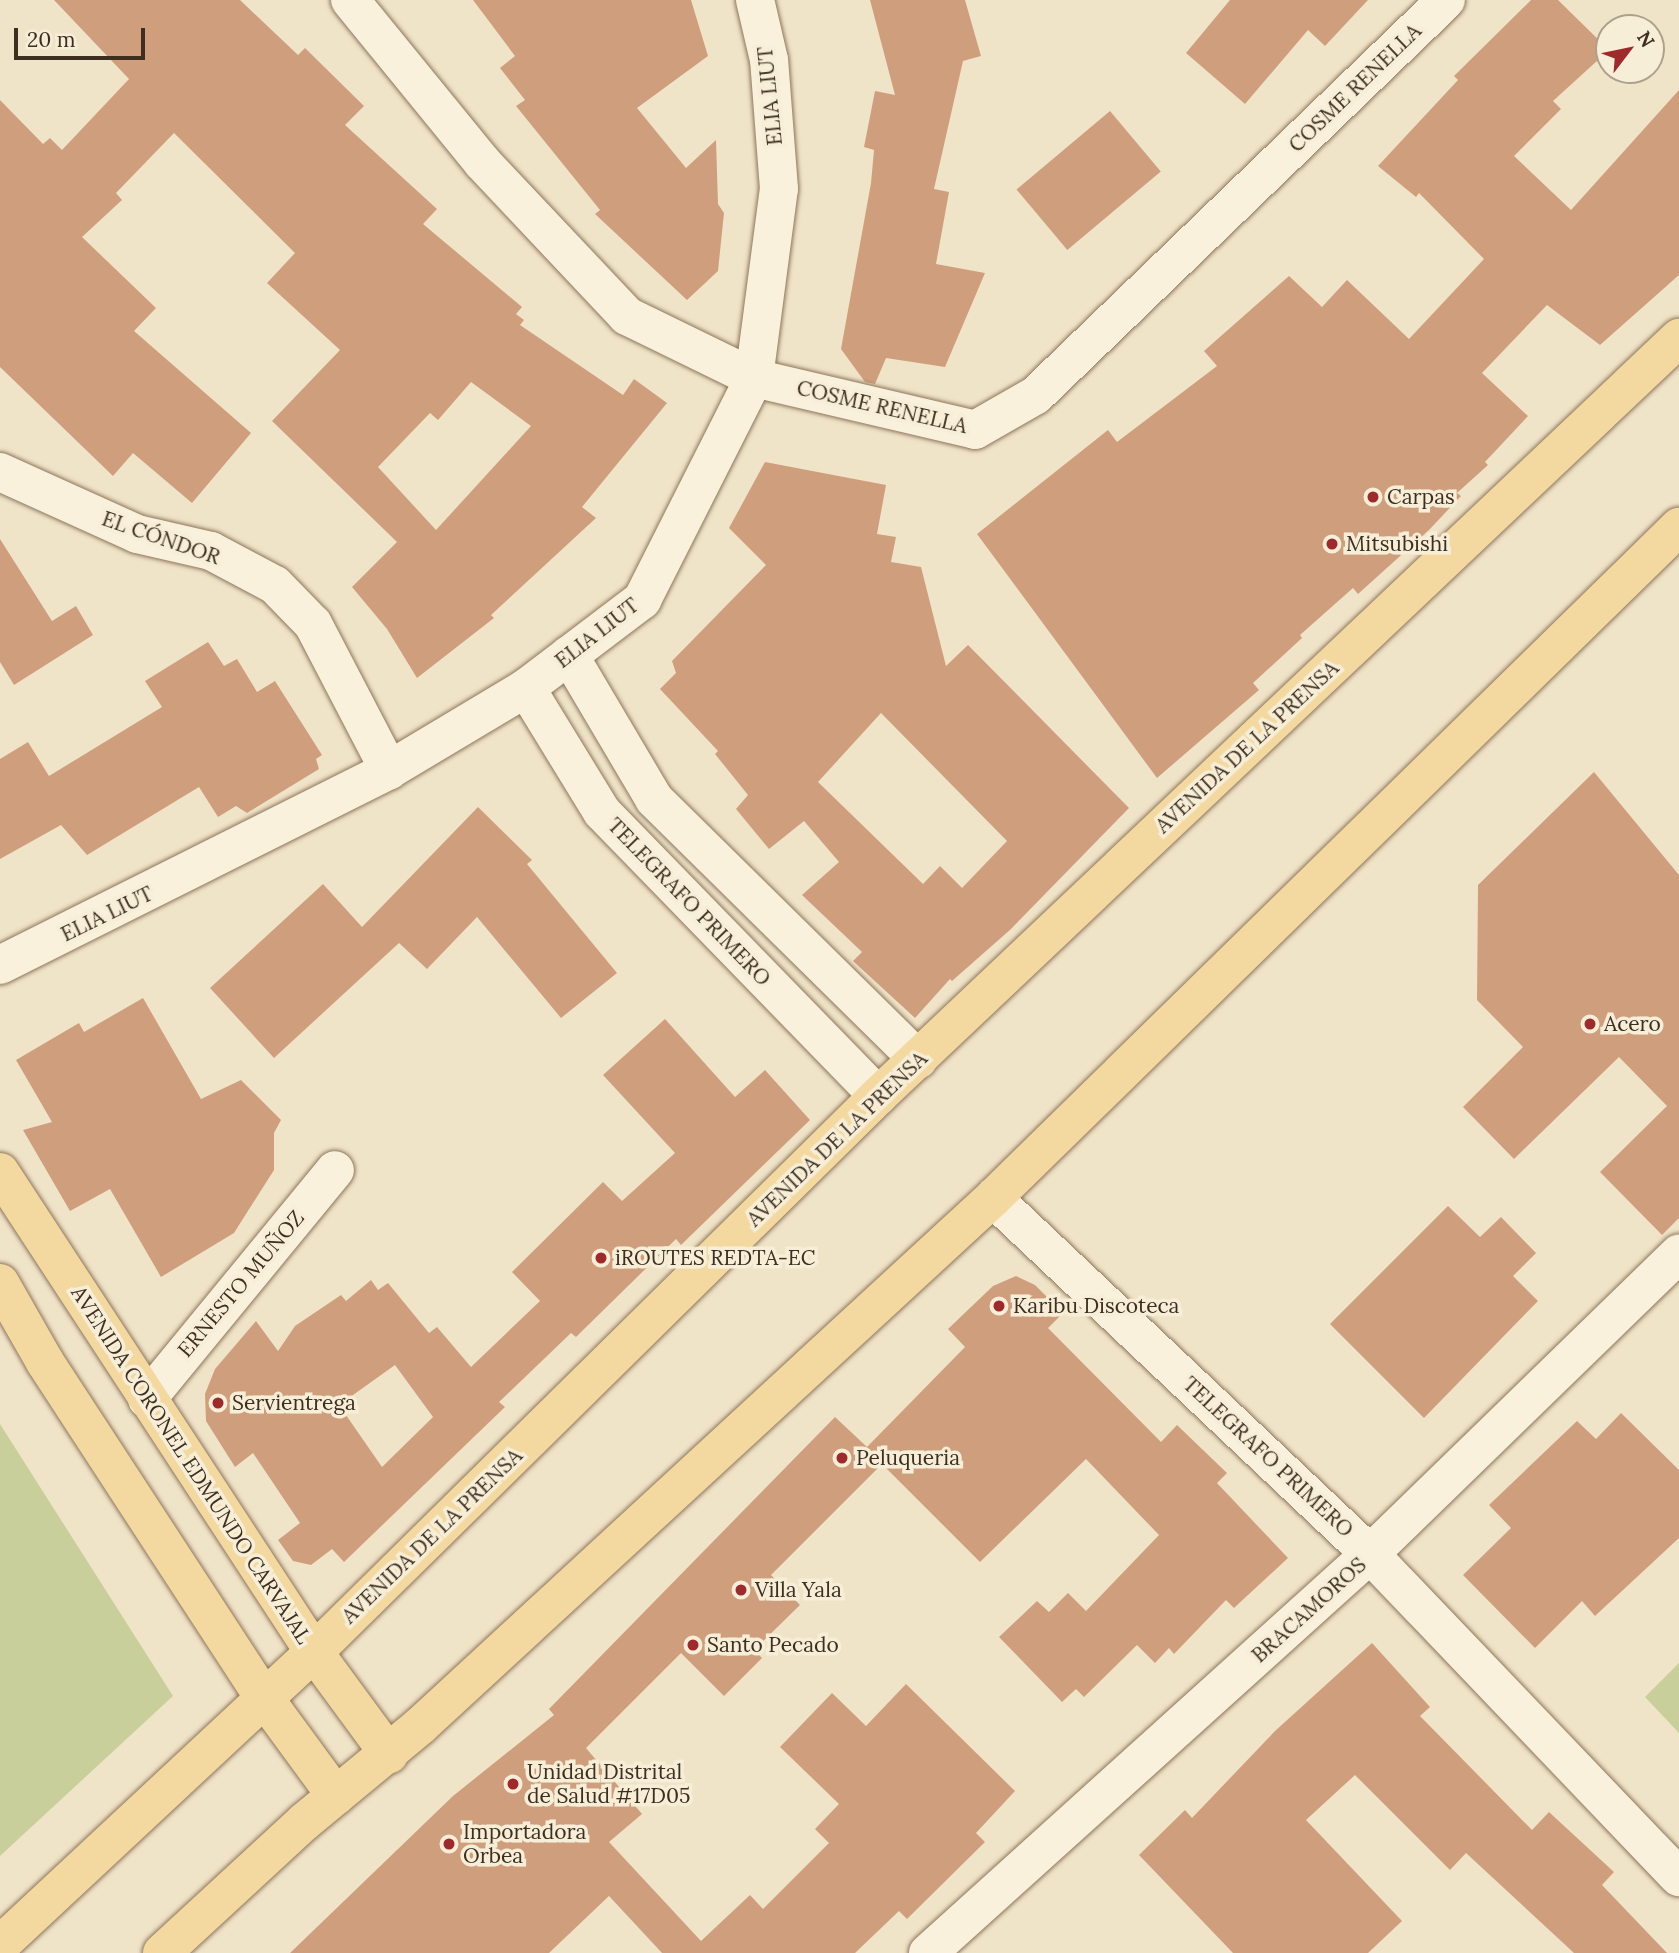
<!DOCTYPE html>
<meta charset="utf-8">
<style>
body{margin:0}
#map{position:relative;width:1679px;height:1953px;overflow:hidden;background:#f0e4c8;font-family:Lora,serif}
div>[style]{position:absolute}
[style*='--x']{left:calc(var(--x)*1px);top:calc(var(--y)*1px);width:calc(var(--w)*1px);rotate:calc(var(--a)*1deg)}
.green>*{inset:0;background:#c9cf9b}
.building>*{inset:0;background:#cf9f7d;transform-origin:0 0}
.roads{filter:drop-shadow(0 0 2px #8d765c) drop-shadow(0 0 2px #8d765c)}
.minor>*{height:38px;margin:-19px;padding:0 19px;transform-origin:19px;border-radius:19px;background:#faf1dc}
.major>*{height:38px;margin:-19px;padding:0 19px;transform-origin:19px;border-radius:19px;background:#f3d9a0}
.dots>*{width:19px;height:19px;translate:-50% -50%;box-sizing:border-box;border:4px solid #f7eed8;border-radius:50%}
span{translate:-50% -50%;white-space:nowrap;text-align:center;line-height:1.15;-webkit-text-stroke:7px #f7eed8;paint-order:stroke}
.street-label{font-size:21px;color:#3d2e20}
.poi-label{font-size:21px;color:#3d2e20}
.left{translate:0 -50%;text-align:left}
.north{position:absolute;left:1595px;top:14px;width:70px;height:70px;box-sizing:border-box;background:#f7eed8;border:2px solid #ada18e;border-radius:50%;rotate:58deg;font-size:19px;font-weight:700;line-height:28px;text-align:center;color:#3d2e20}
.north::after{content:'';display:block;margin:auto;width:24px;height:32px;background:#9e2a2b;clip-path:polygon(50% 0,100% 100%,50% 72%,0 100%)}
.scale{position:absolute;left:14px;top:28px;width:131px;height:32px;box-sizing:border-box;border:4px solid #3d2e20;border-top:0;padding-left:9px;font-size:21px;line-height:24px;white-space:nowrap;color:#3d2e20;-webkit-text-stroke:5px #f7eed8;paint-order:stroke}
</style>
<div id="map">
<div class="green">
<div style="clip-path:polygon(0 1424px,173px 1696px,0 1856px)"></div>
<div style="clip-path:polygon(1679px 1663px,1679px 1733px,1645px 1697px)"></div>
</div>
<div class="building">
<div style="clip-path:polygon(evenodd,54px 0,240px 0,298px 55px,305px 48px,364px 106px,345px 125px,437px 209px,423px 224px,522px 307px,516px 314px,524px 320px,520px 325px,623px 395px,634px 379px,667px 403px,582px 507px,596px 518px,491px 615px,494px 618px,417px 678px,387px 629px,352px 587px,397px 542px,272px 421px,340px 350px,267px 283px,295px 253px,174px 133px,116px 193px,122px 200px,82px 237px,156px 308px,134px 331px,251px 433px,192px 503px,133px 453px,113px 476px,0 367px,0 100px,43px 144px,50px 138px,62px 150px,129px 79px,54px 0,471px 382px,531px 426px,436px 530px,378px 467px,430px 413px,438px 420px,471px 382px)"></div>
<div style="clip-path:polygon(473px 0,691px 0,708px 56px,637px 108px,686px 168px,716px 140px,718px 204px,724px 213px,718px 271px,687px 300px,595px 214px,600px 210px,516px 106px,525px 100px,500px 68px,515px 56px)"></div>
<div style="clip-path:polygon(870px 0,965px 0,981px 56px,963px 61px,934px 189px,949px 192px,936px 264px,985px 273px,945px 367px,886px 358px,875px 384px,865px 382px,841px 349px,871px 183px,874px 150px,864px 147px,875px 91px,895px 95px)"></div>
<div style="clip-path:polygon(1230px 0,1368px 0,1325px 46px,1308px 30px,1245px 104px,1186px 53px)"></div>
<div style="clip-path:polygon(1531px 0,1558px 0,1609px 50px,1553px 101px,1561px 109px,1514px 156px,1571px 210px,1679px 90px,1679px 275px,1600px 345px,1547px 305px,1482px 373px,1528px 416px,1485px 462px,1488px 465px,1457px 493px,1461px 496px,1429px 530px,1358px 594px,1353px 588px,1300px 635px,1302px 638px,1253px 683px,1259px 690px,1157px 778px,977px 534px,1108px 430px,1117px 442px,1217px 366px,1204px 351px,1289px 276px,1322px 307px,1347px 280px,1409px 339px,1484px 259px,1419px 193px,1416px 197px,1378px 166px,1458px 80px,1454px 76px)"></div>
<div style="left:1110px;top:111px;width:79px;height:122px;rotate:50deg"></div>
<div style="clip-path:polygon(evenodd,765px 462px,886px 485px,877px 534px,896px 537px,891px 562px,921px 567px,946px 666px,968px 645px,1129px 808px,1011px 929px,952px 981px,950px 979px,915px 1018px,853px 961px,862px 952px,802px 895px,839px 862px,804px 821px,769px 849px,736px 809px,748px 795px,715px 754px,718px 751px,660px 689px,676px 673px,672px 661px,766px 565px,729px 528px,765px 462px,881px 713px,1007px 841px,962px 888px,940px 866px,923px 884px,818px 782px,881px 713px)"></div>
<div style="clip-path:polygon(0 539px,52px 621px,76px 606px,93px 635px,14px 685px,0 662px)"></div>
<div style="clip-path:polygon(208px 642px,224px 666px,237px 659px,257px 692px,275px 681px,322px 755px,316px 759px,319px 769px,247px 813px,236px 806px,218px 817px,199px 787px,87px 855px,61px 825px,0 859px,0 759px,28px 742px,49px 776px,162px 707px,145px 681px)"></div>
<div style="clip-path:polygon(1594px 772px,1679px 875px,1679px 1218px,1662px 1235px,1600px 1172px,1667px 1106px,1619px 1057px,1514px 1159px,1463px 1107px,1523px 1047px,1477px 1000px,1478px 885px)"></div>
<div style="clip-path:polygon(478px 807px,532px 860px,527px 864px,617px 973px,561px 1018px,477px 917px,427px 969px,399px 943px,274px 1058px,210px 988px,323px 884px,362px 927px)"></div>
<div style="clip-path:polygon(143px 998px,201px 1099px,241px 1080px,281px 1120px,274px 1133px,274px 1170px,234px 1233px,161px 1277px,110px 1189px,70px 1211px,23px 1130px,52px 1122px,16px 1060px,79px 1023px,84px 1032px)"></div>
<div style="clip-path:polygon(evenodd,665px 1019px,735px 1097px,765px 1070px,810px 1120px,681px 1245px,676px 1239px,576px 1337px,571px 1333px,499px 1402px,505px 1407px,344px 1562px,332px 1549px,311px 1565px,293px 1561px,278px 1540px,300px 1523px,253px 1453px,235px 1467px,206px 1421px,205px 1394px,215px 1369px,256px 1321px,278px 1351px,295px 1326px,341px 1295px,346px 1301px,371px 1280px,378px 1290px,388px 1283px,429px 1333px,437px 1327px,471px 1367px,540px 1301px,512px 1272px,603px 1182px,622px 1201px,675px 1153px,603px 1075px,665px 1019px,395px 1365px,433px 1417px,382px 1467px,339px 1405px,395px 1365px)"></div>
<div style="clip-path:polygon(1448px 1206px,1480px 1237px,1501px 1217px,1536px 1253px,1513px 1276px,1538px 1301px,1424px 1418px,1330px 1324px)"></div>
<div style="clip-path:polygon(1016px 1276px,1035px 1285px,1063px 1313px,1048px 1328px,1161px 1442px,1177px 1425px,1227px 1473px,1217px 1483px,1288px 1558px,1234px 1608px,1226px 1600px,1174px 1654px,1169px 1648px,1155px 1663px,1137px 1645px,1084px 1697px,1076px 1689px,1062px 1702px,999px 1637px,1037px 1601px,1049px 1612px,1068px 1593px,1086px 1611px,1159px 1535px,1086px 1459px,980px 1562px,882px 1464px,771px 1575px,800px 1605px,754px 1650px,762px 1658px,724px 1696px,681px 1653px,586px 1748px,642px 1814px,609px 1842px,701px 1941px,750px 1895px,763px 1909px,829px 1843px,815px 1829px,839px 1804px,780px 1747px,832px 1693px,866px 1726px,906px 1684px,1015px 1791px,976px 1833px,985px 1842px,907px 1919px,899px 1911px,855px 1953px,662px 1953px,609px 1896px,549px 1953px,290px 1953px,453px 1796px,554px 1715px,549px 1709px,835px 1417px,867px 1447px,965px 1347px,948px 1329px,993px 1286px)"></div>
<div style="clip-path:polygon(1621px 1413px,1679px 1470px,1679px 1538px,1595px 1616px,1582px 1601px,1535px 1648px,1463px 1575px,1511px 1528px,1489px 1505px,1577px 1421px,1596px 1439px)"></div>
<div style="clip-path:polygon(1372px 1643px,1430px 1707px,1420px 1716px,1532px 1830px,1549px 1812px,1614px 1872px,1602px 1885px,1667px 1953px,1574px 1953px,1466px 1853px,1450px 1870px,1355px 1775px,1306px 1820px,1402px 1921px,1368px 1953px,1233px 1953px,1139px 1855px,1185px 1810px,1192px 1818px,1275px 1731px)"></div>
</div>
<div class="roads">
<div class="minor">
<div style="--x:350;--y:0;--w:209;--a:50.8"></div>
<div style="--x:482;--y:162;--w:212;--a:46.7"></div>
<div style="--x:627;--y:316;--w:141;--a:26"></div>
<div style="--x:754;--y:378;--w:227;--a:13.2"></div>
<div style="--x:975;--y:430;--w:70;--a:-29.8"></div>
<div style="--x:1036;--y:395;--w:569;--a:-43.93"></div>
<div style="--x:0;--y:472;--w:150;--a:24.3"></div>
<div style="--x:137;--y:534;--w:76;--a:12.9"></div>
<div style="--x:211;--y:551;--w:72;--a:28"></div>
<div style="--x:275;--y:585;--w:54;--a:45.7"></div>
<div style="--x:313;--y:624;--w:165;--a:62.5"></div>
<div style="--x:569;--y:655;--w:167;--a:59.4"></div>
<div style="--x:654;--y:799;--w:371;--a:44.6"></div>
<div style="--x:526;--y:688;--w:145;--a:58.5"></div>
<div style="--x:602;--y:812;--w:396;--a:45.8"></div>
<div style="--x:0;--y:965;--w:435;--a:-26.6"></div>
<div style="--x:389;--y:770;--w:160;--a:-30.9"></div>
<div style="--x:526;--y:688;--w:146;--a:-37.2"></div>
<div style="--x:642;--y:600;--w:249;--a:-63.2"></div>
<div style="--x:754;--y:378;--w:191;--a:-82.5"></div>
<div style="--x:779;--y:189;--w:129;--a:-94.4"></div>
<div style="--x:769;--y:60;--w:62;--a:-103.1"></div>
<div style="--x:993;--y:1198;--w:519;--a:43.36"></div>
<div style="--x:1370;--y:1554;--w:447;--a:46.3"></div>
<div style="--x:147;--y:1399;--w:296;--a:-50.6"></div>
<div style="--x:928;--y:1953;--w:595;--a:-42.07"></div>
<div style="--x:1370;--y:1554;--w:431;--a:-44.2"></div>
</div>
<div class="major">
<div style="--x:0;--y:1172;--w:574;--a:56.81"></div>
<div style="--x:314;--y:1652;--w:127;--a:53.7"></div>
<div style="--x:0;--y:1283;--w:91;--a:60.3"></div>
<div style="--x:45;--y:1362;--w:402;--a:56.9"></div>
<div style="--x:265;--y:1699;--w:120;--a:53.8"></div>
<div style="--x:0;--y:1945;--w:429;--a:-43"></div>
<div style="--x:314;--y:1652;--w:792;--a:-44.59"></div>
<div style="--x:878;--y:1096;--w:1103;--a:-43.42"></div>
<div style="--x:162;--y:1953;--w:193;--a:-42.7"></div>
<div style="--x:304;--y:1822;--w:151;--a:-39.6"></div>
<div style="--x:420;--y:1726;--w:779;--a:-42.66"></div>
<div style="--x:993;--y:1198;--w:960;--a:-44.37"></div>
</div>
</div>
<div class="dots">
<div style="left:1373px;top:497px;background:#9e2a2b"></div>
<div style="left:1332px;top:544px;background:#9e2a2b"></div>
<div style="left:1590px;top:1024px;background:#9e2a2b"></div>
<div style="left:601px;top:1258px;background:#9e2a2b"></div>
<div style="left:999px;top:1306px;background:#9e2a2b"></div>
<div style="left:218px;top:1403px;background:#9e2a2b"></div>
<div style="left:842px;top:1458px;background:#9e2a2b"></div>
<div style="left:741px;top:1590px;background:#9e2a2b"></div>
<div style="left:693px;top:1645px;background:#9e2a2b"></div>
<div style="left:513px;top:1784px;background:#9e2a2b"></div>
<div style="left:449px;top:1844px;background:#9e2a2b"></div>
</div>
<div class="street-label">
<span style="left:1355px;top:88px;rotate:-44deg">COSME RENELLA</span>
<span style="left:770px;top:96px;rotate:-96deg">ELIA LIUT</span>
<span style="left:882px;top:407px;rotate:13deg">COSME RENELLA</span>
<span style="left:161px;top:538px;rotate:19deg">EL CÓNDOR</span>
<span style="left:597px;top:633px;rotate:-38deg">ELIA LIUT</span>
<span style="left:1247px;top:747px;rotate:-43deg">AVENIDA DE LA PRENSA</span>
<span style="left:689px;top:902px;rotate:46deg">TELEGRAFO PRIMERO</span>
<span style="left:107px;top:914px;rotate:-26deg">ELIA LIUT</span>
<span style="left:837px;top:1139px;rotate:-44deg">AVENIDA DE LA PRENSA</span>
<span style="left:241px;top:1284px;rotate:-50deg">ERNESTO MUÑOZ</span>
<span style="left:1268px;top:1457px;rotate:43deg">TELEGRAFO PRIMERO</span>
<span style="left:191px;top:1465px;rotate:57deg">AVENIDA CORONEL EDMUNDO CARVAJAL</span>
<span style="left:432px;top:1536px;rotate:-44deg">AVENIDA DE LA PRENSA</span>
<span style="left:1309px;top:1610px;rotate:-42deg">BRACAMOROS</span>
</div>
<div class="poi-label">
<span class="left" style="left:1387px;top:497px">Carpas</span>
<span class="left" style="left:1346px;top:544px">Mitsubishi</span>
<span class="left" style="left:1604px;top:1024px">Acero</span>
<span class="left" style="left:615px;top:1258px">iROUTES REDTA-EC</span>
<span class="left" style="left:1013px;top:1306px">Karibu Discoteca</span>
<span class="left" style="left:232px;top:1403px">Servientrega</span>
<span class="left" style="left:856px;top:1458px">Peluqueria</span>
<span class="left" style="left:755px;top:1590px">Villa Yala</span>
<span class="left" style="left:707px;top:1645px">Santo Pecado</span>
<span class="left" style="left:527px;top:1784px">Unidad Distrital<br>de Salud #17D05</span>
<span class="left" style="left:463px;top:1844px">Importadora<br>Orbea</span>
</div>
<div class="north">N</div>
<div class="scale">20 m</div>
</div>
